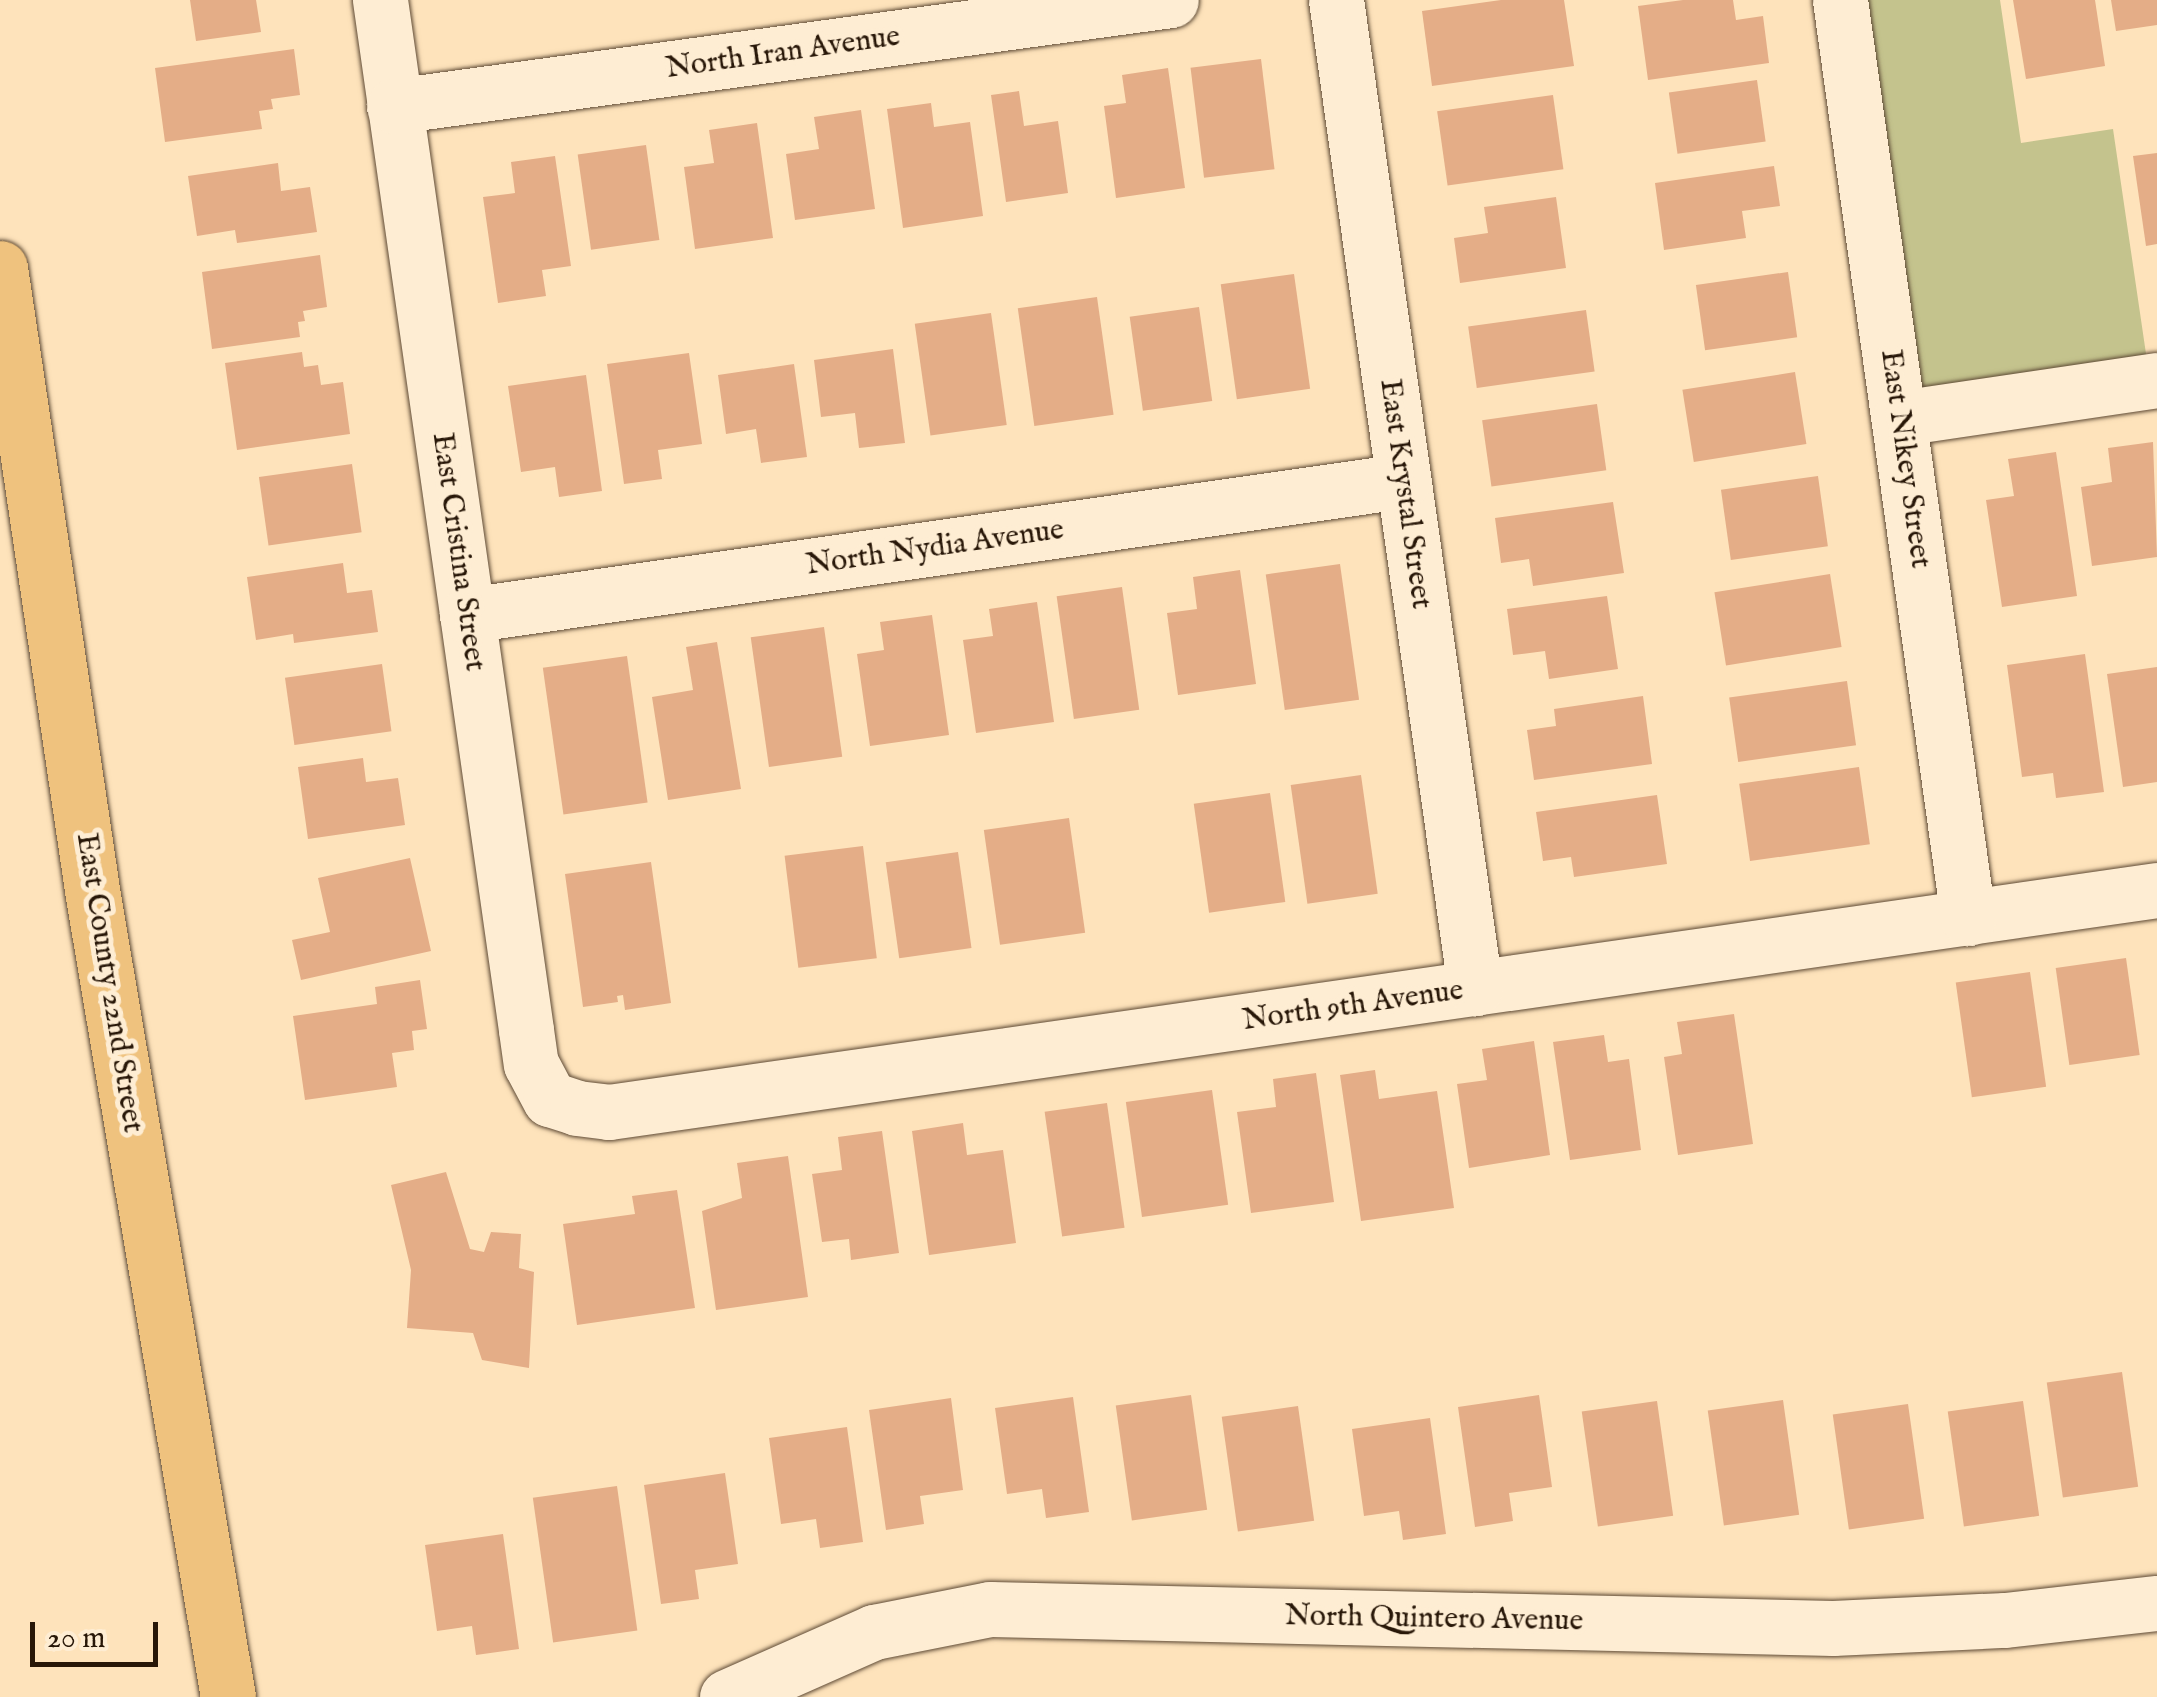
<!DOCTYPE html>
<style>
body{margin:0}
#map{position:relative;width:2157px;height:1697px;overflow:hidden;background:#fee3bb;font-family:"IM FELL English",serif}
div>[style]{position:absolute}
[style*='--x']{left:calc(var(--x)*1px);top:calc(var(--y)*1px);width:calc(var(--w)*1px);rotate:calc(var(--a)*1deg)}
.green>*{inset:0;background:#c4c38d}
.building>*{inset:0;background:#e4ad87;transform-origin:0 0}
.roads{filter:drop-shadow(0 0 2px #5e4a35) drop-shadow(0 0 2px #5e4a35)}
.minor>*{height:55px;margin:-27.5px;padding:0 27.5px;transform-origin:27.5px;border-radius:27.5px;background:#feedd3}
.major>*{height:55px;margin:-27.5px;padding:0 27.5px;transform-origin:27.5px;border-radius:27.5px;background:#efc27e}
span{translate:-50% -50%;white-space:nowrap;text-align:center;line-height:1.15;-webkit-text-stroke:10px #feedd3;paint-order:stroke}
.street-label{font-size:30px;color:#281708}
.scale{position:absolute;left:30px;top:1622px;width:128px;height:45px;box-sizing:border-box;border:5px solid #281708;border-top:0;padding-left:12px;font-size:30px;line-height:35px;white-space:nowrap;color:#281708;-webkit-text-stroke:8px #feedd3;paint-order:stroke}
</style>
<div id="map">
<div class="green">
<div style="clip-path:polygon(1840px 0,2000px 0,2021px 143px,2113px 129px,2150px 381px,1900px 418px)"></div>
</div>
<div class="building">
<div style="clip-path:polygon(190px 0,256px 0,261px 32px,196px 41px)"></div>
<div style="clip-path:polygon(1501px 0,1564px 0,1574px 66px,1432px 86px,1422px 11px)"></div>
<div style="clip-path:polygon(1683px 0,1733px 0,1736px 20px,1763px 16px,1769px 63px,1648px 80px,1638px 6px)"></div>
<div style="clip-path:polygon(2013px 0,2095px 0,2105px 66px,2026px 79px)"></div>
<div style="clip-path:polygon(2111px 0,2157px 0,2157px 25px,2116px 31px)"></div>
<div style="clip-path:polygon(294px 49px,300px 95px,271px 99px,273px 109px,259px 111px,262px 129px,165px 142px,155px 68px)"></div>
<div style="left:1261px;top:59px;width:111px;height:71px;rotate:83deg"></div>
<div style="clip-path:polygon(1168px 68px,1185px 188px,1116px 198px,1104px 106px,1126px 103px,1122px 75px)"></div>
<div style="left:1757px;top:80px;width:62px;height:89px;rotate:82deg"></div>
<div style="clip-path:polygon(1019px 91px,1024px 126px,1058px 121px,1068px 193px,1006px 202px,991px 95px)"></div>
<div style="left:1553px;top:95px;width:75px;height:117px;rotate:82deg"></div>
<div style="clip-path:polygon(931px 103px,934px 127px,970px 122px,983px 216px,903px 228px,887px 109px)"></div>
<div style="clip-path:polygon(861px 110px,875px 209px,795px 220px,786px 154px,819px 149px,814px 117px)"></div>
<div style="clip-path:polygon(757px 123px,773px 238px,695px 249px,684px 167px,714px 163px,709px 130px)"></div>
<div style="left:646px;top:145px;width:96px;height:69px;rotate:82deg"></div>
<div style="clip-path:polygon(2157px 153px,2157px 244px,2146px 246px,2133px 156px)"></div>
<div style="clip-path:polygon(555px 156px,571px 266px,542px 270px,546px 296px,498px 303px,483px 197px,515px 193px,511px 162px)"></div>
<div style="clip-path:polygon(278px 163px,281px 191px,310px 187px,317px 232px,237px 243px,235px 230px,197px 236px,188px 176px)"></div>
<div style="clip-path:polygon(1774px 166px,1780px 206px,1742px 211px,1746px 238px,1664px 250px,1655px 183px)"></div>
<div style="clip-path:polygon(1556px 197px,1566px 268px,1460px 283px,1454px 238px,1488px 233px,1484px 207px)"></div>
<div style="clip-path:polygon(320px 255px,327px 307px,303px 311px,305px 321px,298px 322px,300px 337px,212px 349px,202px 272px)"></div>
<div style="left:1788px;top:272px;width:66px;height:93px;rotate:82deg"></div>
<div style="left:1294px;top:274px;width:116px;height:74px;rotate:82deg"></div>
<div style="left:1097px;top:297px;width:119px;height:80px;rotate:82deg"></div>
<div style="left:1199px;top:307px;width:95px;height:70px;rotate:82deg"></div>
<div style="left:1586px;top:310px;width:62px;height:119px;rotate:82deg"></div>
<div style="left:991px;top:313px;width:113px;height:77px;rotate:82deg"></div>
<div style="clip-path:polygon(893px 349px,905px 443px,859px 448px,855px 413px,821px 417px,814px 360px)"></div>
<div style="clip-path:polygon(302px 352px,304px 367px,318px 365px,321px 385px,343px 382px,350px 434px,237px 450px,225px 363px)"></div>
<div style="clip-path:polygon(689px 353px,702px 444px,658px 450px,662px 479px,624px 484px,607px 364px)"></div>
<div style="clip-path:polygon(794px 364px,807px 457px,761px 463px,756px 429px,726px 434px,718px 375px)"></div>
<div style="left:1795px;top:372px;width:73px;height:114px;rotate:81deg"></div>
<div style="clip-path:polygon(586px 375px,602px 491px,559px 497px,555px 467px,521px 472px,508px 386px)"></div>
<div style="left:1597px;top:404px;width:67px;height:116px;rotate:82deg"></div>
<div style="clip-path:polygon(2153px 442px,2157px 557px,2092px 566px,2081px 487px,2112px 482px,2108px 448px)"></div>
<div style="clip-path:polygon(2056px 452px,2077px 596px,2002px 607px,1986px 500px,2014px 496px,2008px 459px)"></div>
<div style="left:352px;top:464px;width:69px;height:94px;rotate:82deg"></div>
<div style="left:1818px;top:476px;width:71px;height:98px;rotate:82deg"></div>
<div style="clip-path:polygon(1613px 502px,1624px 573px,1533px 586px,1529px 559px,1501px 563px,1495px 518px)"></div>
<div style="clip-path:polygon(343px 563px,347px 593px,372px 590px,378px 632px,294px 643px,293px 634px,256px 640px,247px 577px)"></div>
<div style="left:1340px;top:564px;width:137px;height:75px;rotate:82deg"></div>
<div style="clip-path:polygon(1240px 570px,1256px 684px,1178px 695px,1167px 613px,1197px 609px,1193px 577px)"></div>
<div style="left:1830px;top:574px;width:74px;height:117px;rotate:81deg"></div>
<div style="left:1122px;top:587px;width:124px;height:66px;rotate:82deg"></div>
<div style="clip-path:polygon(1607px 596px,1618px 669px,1549px 679px,1545px 651px,1513px 655px,1507px 609px)"></div>
<div style="clip-path:polygon(1037px 602px,1054px 722px,976px 733px,963px 640px,993px 636px,989px 609px)"></div>
<div style="clip-path:polygon(932px 615px,949px 735px,870px 746px,857px 654px,884px 650px,880px 622px)"></div>
<div style="left:824px;top:627px;width:131px;height:74px;rotate:82deg"></div>
<div style="clip-path:polygon(717px 642px,741px 789px,668px 800px,652px 697px,693px 690px,686px 647px)"></div>
<div style="clip-path:polygon(2085px 654px,2104px 792px,2056px 798px,2053px 773px,2022px 777px,2007px 665px)"></div>
<div style="left:627px;top:656px;width:148px;height:85px;rotate:82deg"></div>
<div style="left:382px;top:664px;width:68px;height:98px;rotate:82deg"></div>
<div style="clip-path:polygon(2157px 667px,2157px 782px,2123px 787px,2107px 674px)"></div>
<div style="left:1847px;top:681px;width:65px;height:119px;rotate:82deg"></div>
<div style="clip-path:polygon(1643px 696px,1652px 764px,1534px 780px,1527px 730px,1556px 726px,1554px 709px)"></div>
<div style="clip-path:polygon(363px 758px,366px 782px,398px 778px,405px 825px,308px 839px,298px 767px)"></div>
<div style="left:1859px;top:767px;width:78px;height:121px;rotate:82deg"></div>
<div style="left:1361px;top:775px;width:120px;height:71px;rotate:82deg"></div>
<div style="left:1270px;top:793px;width:110px;height:77px;rotate:82deg"></div>
<div style="clip-path:polygon(1657px 795px,1667px 864px,1574px 877px,1571px 857px,1543px 861px,1536px 812px)"></div>
<div style="left:1069px;top:818px;width:116px;height:86px;rotate:82deg"></div>
<div style="left:863px;top:846px;width:113px;height:79px;rotate:83deg"></div>
<div style="left:958px;top:852px;width:97px;height:73px;rotate:82deg"></div>
<div style="clip-path:polygon(410px 858px,431px 951px,301px 980px,292px 940px,330px 932px,318px 878px)"></div>
<div style="clip-path:polygon(651px 862px,671px 1003px,625px 1010px,623px 995px,617px 996px,618px 1002px,583px 1007px,565px 874px)"></div>
<div style="left:2126px;top:958px;width:98px;height:71px;rotate:82deg"></div>
<div style="left:2030px;top:972px;width:116px;height:75px;rotate:82deg"></div>
<div style="clip-path:polygon(420px 980px,427px 1029px,412px 1031px,414px 1050px,392px 1053px,397px 1087px,305px 1100px,293px 1016px,377px 1004px,375px 987px)"></div>
<div style="clip-path:polygon(1734px 1014px,1753px 1144px,1678px 1155px,1664px 1057px,1682px 1054px,1677px 1022px)"></div>
<div style="clip-path:polygon(1604px 1035px,1608px 1062px,1629px 1059px,1641px 1150px,1570px 1160px,1553px 1042px)"></div>
<div style="clip-path:polygon(1534px 1041px,1550px 1155px,1469px 1168px,1457px 1084px,1487px 1080px,1482px 1049px)"></div>
<div style="clip-path:polygon(1375px 1070px,1379px 1099px,1437px 1091px,1454px 1208px,1361px 1221px,1340px 1075px)"></div>
<div style="clip-path:polygon(1316px 1073px,1334px 1202px,1251px 1213px,1237px 1112px,1276px 1107px,1273px 1079px)"></div>
<div style="left:1212px;top:1090px;width:116px;height:87px;rotate:82deg"></div>
<div style="left:1107px;top:1103px;width:126px;height:63px;rotate:82deg"></div>
<div style="clip-path:polygon(963px 1123px,967px 1155px,1003px 1150px,1016px 1243px,929px 1255px,912px 1131px)"></div>
<div style="clip-path:polygon(882px 1131px,899px 1253px,851px 1260px,849px 1239px,822px 1242px,812px 1174px,842px 1170px,838px 1137px)"></div>
<div style="clip-path:polygon(788px 1156px,808px 1297px,716px 1310px,702px 1211px,742px 1198px,737px 1163px)"></div>
<div style="clip-path:polygon(446px 1172px,470px 1249px,484px 1252px,491px 1232px,521px 1234px,519px 1268px,534px 1272px,529px 1368px,482px 1360px,473px 1333px,407px 1328px,411px 1270px,391px 1185px)"></div>
<div style="clip-path:polygon(677px 1190px,695px 1308px,577px 1325px,563px 1224px,635px 1214px,632px 1196px)"></div>
<div style="left:2122px;top:1372px;width:116px;height:76px;rotate:82deg"></div>
<div style="left:1191px;top:1395px;width:116px;height:76px;rotate:82deg"></div>
<div style="clip-path:polygon(1539px 1395px,1552px 1487px,1509px 1493px,1513px 1521px,1475px 1527px,1458px 1407px)"></div>
<div style="clip-path:polygon(1073px 1397px,1089px 1512px,1046px 1518px,1042px 1489px,1007px 1494px,995px 1408px)"></div>
<div style="clip-path:polygon(951px 1398px,963px 1490px,920px 1496px,924px 1524px,886px 1530px,869px 1410px)"></div>
<div style="left:1783px;top:1400px;width:116px;height:76px;rotate:82deg"></div>
<div style="left:1657px;top:1401px;width:116px;height:76px;rotate:82deg"></div>
<div style="left:2023px;top:1401px;width:116px;height:76px;rotate:82deg"></div>
<div style="left:1908px;top:1404px;width:116px;height:76px;rotate:82deg"></div>
<div style="left:1298px;top:1406px;width:116px;height:77px;rotate:82deg"></div>
<div style="clip-path:polygon(1430px 1418px,1446px 1534px,1403px 1540px,1399px 1511px,1364px 1516px,1352px 1429px)"></div>
<div style="clip-path:polygon(847px 1427px,863px 1542px,820px 1548px,816px 1519px,781px 1524px,769px 1438px)"></div>
<div style="clip-path:polygon(725px 1473px,738px 1564px,695px 1570px,699px 1599px,661px 1604px,644px 1485px)"></div>
<div style="left:617px;top:1486px;width:146px;height:85px;rotate:82deg"></div>
<div style="clip-path:polygon(503px 1534px,519px 1649px,476px 1655px,472px 1626px,437px 1631px,425px 1545px)"></div>
</div>
<div class="roads">
<div class="minor">
<div style="--x:380;--y:0;--w:1040;--a:81.93"></div>
<div style="--x:526;--y:1030;--w:34;--a:82"></div>
<div style="--x:531;--y:1064;--w:40;--a:62"></div>
<div style="--x:550;--y:1099;--w:28;--a:18"></div>
<div style="--x:577;--y:1108;--w:32;--a:7"></div>
<div style="--x:609;--y:1112;--w:1564;--a:-8.16"></div>
<div style="--x:1336;--y:0;--w:998;--a:81.99"></div>
<div style="--x:1840;--y:0;--w:927;--a:82.06"></div>
<div style="--x:394;--y:106;--w:784;--a:-7.77"></div>
<div style="--x:1900;--y:418;--w:260;--a:-8.4"></div>
<div style="--x:467;--y:615;--w:945;--a:-8.16"></div>
<div style="--x:727;--y:1697;--w:161;--a:-23.9"></div>
<div style="--x:874;--y:1632;--w:118;--a:-11.2"></div>
<div style="--x:990;--y:1609;--w:843;--a:1.29"></div>
<div style="--x:1833;--y:1628;--w:172;--a:-2.7"></div>
<div style="--x:2005;--y:1620;--w:153;--a:-6.4"></div>
</div>
<div class="major">
<div style="--x:0;--y:268;--w:635;--a:81.58"></div>
<div style="--x:93;--y:896;--w:812;--a:80.43"></div>
</div>
</div>
<div class="street-label">
<span style="left:783px;top:53px;rotate:-8deg">North Iran Avenue</span>
<span style="left:1905px;top:459px;rotate:82deg">East Nikey Street</span>
<span style="left:1405px;top:494px;rotate:82deg">East Krystal Street</span>
<span style="left:935px;top:548px;rotate:-8deg">North Nydia Avenue</span>
<span style="left:458px;top:552px;rotate:82deg">East Cristina Street</span>
<span style="left:109px;top:983px;rotate:81deg">East County 22nd Street</span>
<span style="left:1353px;top:1006px;rotate:-8deg">North 9th Avenue</span>
<span style="left:1434px;top:1619px;rotate:1deg">North Quintero Avenue</span>
</div>
<div class="scale">20 m</div>
</div>
